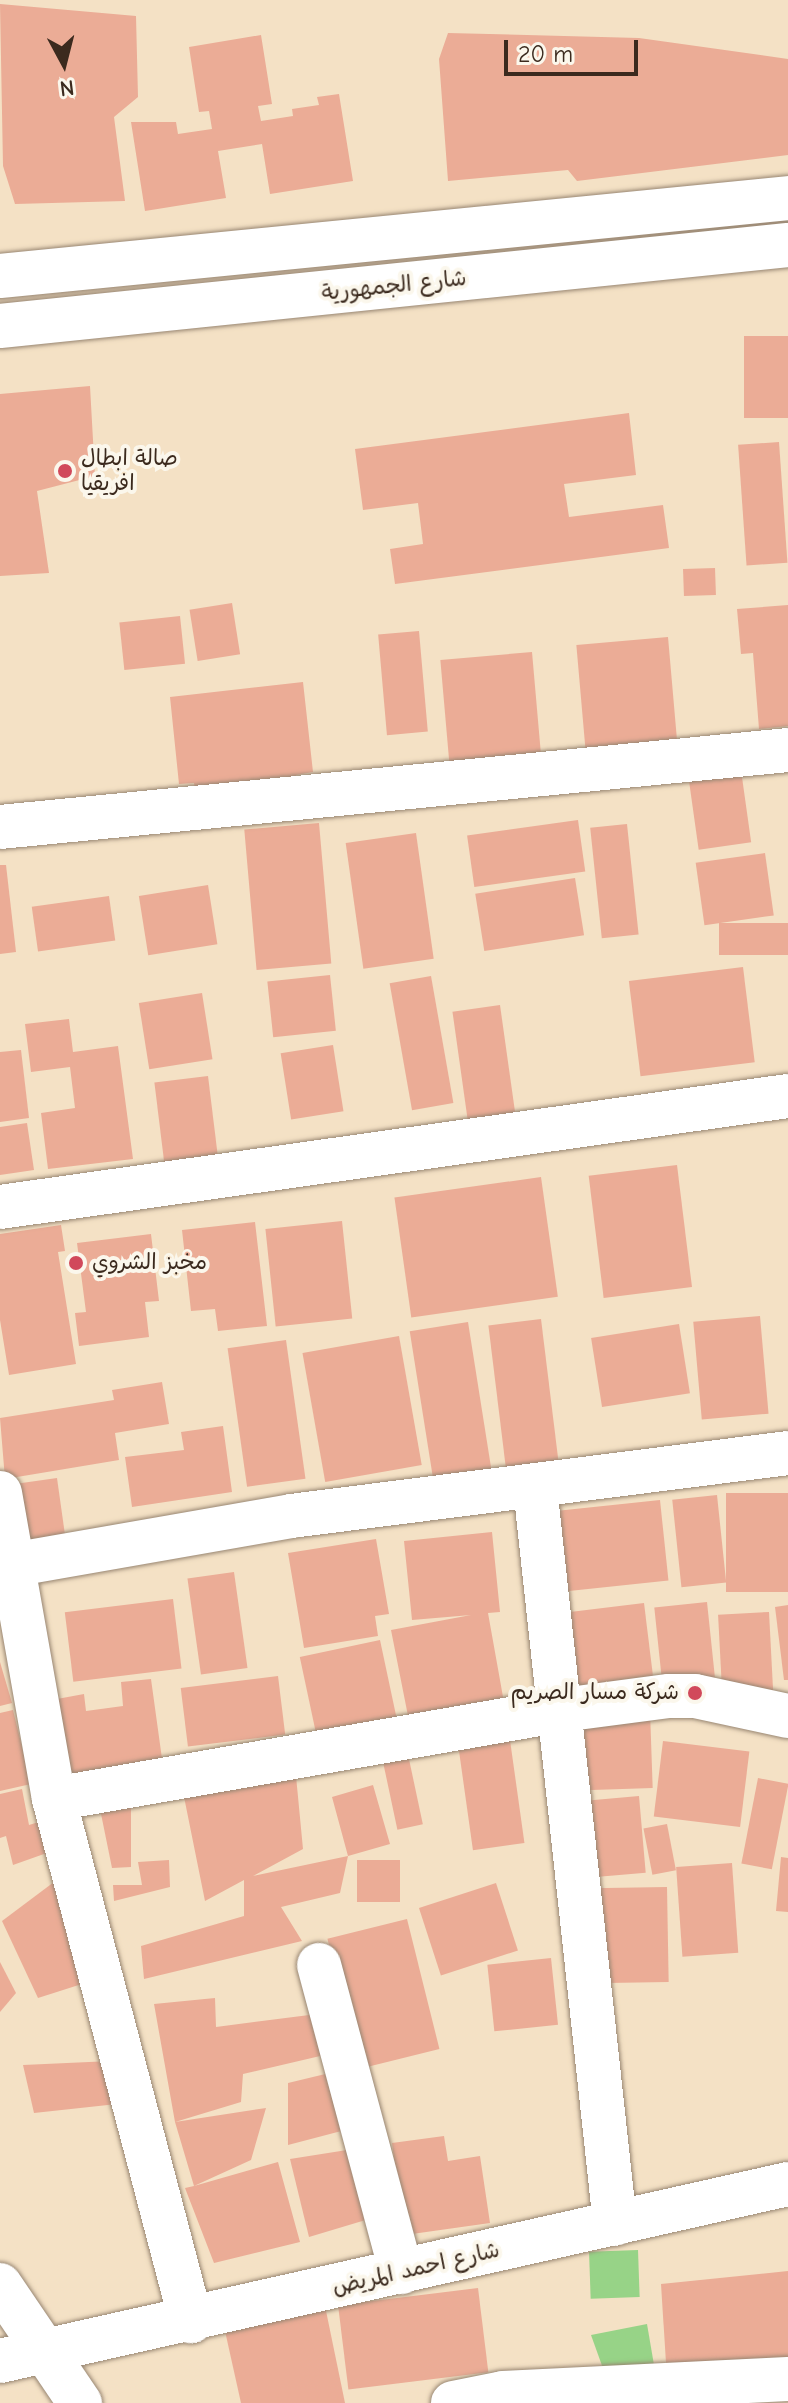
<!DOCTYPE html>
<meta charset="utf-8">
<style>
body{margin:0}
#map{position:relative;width:788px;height:2403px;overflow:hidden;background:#f4e1c5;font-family:"Comic Neue","Playpen Sans Arabic",sans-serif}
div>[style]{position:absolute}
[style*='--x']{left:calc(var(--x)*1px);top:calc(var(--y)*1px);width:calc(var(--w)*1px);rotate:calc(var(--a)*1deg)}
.green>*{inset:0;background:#97d387;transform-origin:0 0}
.building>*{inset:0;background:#ebac96;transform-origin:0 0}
.roads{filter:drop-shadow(0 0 2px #988672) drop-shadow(0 0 2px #988672)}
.minor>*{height:44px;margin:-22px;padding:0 22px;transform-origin:22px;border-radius:22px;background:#fff}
.major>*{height:44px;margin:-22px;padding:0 22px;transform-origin:22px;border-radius:22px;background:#fff}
.dots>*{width:22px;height:22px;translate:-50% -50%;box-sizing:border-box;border:4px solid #fbf7ec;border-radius:50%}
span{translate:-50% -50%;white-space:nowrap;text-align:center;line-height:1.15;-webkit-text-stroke:8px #fbf7ec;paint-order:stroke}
.street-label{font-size:22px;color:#3b2a1e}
.poi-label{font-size:22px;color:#3b2a1e}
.left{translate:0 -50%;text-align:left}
.right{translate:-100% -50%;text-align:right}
.north{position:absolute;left:24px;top:24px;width:80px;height:80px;-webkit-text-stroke:6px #fbf7ec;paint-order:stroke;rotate:173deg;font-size:22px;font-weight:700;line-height:32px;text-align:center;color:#3b2a1e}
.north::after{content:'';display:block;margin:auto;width:28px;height:36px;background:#3b2a1e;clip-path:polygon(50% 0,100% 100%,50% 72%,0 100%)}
.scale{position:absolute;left:504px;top:40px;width:134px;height:36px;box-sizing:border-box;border:4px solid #3b2a1e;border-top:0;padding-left:10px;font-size:24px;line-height:28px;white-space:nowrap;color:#3b2a1e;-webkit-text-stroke:6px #fbf7ec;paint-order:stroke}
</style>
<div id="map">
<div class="green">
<div style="left:638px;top:2250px;width:47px;height:49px;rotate:88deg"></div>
<div style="clip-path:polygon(647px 2324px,654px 2365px,605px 2374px,591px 2335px)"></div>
</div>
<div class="building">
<div style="clip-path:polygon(0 4px,136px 16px,138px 97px,114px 117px,125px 201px,15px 204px,3px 166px)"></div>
<div style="clip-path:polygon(448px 33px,639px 38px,788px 59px,788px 155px,577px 181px,568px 170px,448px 181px,439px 59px)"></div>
<div style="clip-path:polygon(261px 35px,272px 104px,258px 106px,261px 121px,293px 116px,292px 109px,319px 105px,317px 97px,339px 94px,353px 181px,270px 194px,262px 144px,218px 151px,226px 198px,145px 211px,131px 122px,176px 122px,178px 134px,212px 129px,209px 111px,199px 112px,189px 47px)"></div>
<div style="left:788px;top:336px;width:82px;height:44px;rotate:90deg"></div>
<div style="clip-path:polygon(90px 386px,95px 476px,37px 491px,49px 573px,0 576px,0 394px)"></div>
<div style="clip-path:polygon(629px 413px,636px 475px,564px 484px,569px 517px,663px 505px,669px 548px,395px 584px,390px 549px,423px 544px,418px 503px,363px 510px,355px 449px)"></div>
<div style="left:779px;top:442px;width:121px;height:41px;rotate:86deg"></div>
<div style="left:715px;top:568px;width:27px;height:32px;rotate:88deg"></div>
<div style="left:232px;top:603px;width:52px;height:43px;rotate:81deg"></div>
<div style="clip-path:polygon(788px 605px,788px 726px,759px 729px,753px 653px,741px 654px,737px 609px)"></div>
<div style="left:180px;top:616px;width:48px;height:61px;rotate:84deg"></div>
<div style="left:419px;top:631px;width:101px;height:41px;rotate:85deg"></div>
<div style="left:668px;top:637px;width:109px;height:92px;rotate:85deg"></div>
<div style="left:532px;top:652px;width:108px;height:92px;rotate:85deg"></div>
<div style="clip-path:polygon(303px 682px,313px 772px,296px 775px,297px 789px,196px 800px,194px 783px,179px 784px,170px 697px)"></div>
<div style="left:741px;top:770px;width:73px;height:53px;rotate:82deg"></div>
<div style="left:578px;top:820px;width:52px;height:112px;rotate:82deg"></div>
<div style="left:319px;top:823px;width:141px;height:75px;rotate:85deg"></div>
<div style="left:627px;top:824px;width:111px;height:37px;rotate:84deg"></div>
<div style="left:416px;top:833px;width:127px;height:71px;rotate:82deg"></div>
<div style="left:765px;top:853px;width:63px;height:70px;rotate:82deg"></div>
<div style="clip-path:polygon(0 865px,6px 865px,16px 952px,0 954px)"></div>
<div style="left:575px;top:878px;width:58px;height:101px;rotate:81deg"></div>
<div style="left:208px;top:885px;width:60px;height:70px;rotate:81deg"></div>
<div style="left:109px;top:896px;width:45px;height:78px;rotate:82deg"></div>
<div style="left:788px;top:923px;width:32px;height:69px;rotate:90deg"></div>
<div style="left:743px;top:967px;width:96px;height:115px;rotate:83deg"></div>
<div style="left:330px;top:975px;width:56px;height:63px;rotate:84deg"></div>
<div style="left:431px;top:976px;width:129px;height:42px;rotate:80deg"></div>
<div style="left:202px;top:993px;width:67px;height:64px;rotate:81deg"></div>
<div style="left:500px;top:1005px;width:116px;height:48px;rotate:82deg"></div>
<div style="clip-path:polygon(69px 1019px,73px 1052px,118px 1046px,133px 1159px,48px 1169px,41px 1113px,75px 1108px,70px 1067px,31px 1072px,25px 1024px)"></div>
<div style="left:333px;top:1045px;width:67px;height:53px;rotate:81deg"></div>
<div style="clip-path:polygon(21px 1050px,29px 1118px,0 1122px,0 1052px)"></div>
<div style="left:208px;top:1076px;width:83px;height:54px;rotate:83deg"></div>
<div style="clip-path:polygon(27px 1123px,34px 1170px,0 1175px,0 1127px)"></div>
<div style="left:677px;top:1165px;width:123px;height:89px;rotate:83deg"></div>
<div style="left:541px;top:1177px;width:121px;height:148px;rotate:82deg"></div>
<div style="left:342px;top:1221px;width:98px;height:77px;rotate:84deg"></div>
<div style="clip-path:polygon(255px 1222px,267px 1326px,218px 1331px,215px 1309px,191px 1311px,182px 1230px)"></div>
<div style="clip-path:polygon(61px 1225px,65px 1251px,58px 1252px,76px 1364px,9px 1375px,0 1320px,0 1234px)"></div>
<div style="clip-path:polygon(151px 1234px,159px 1301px,145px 1302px,149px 1337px,79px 1346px,75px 1313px,86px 1312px,77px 1243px)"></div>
<div style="left:760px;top:1316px;width:98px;height:67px;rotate:85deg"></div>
<div style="left:541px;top:1319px;width:145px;height:53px;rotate:83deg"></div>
<div style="left:468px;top:1322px;width:157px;height:59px;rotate:81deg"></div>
<div style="left:679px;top:1324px;width:70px;height:89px;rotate:81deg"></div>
<div style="left:399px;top:1336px;width:131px;height:98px;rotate:80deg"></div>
<div style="left:286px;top:1340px;width:140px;height:59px;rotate:82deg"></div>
<div style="clip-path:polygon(162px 1382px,169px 1424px,115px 1433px,119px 1460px,5px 1479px,0 1418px,114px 1400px,112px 1390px)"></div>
<div style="clip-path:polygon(223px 1426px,232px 1492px,132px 1507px,125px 1457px,184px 1450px,181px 1432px)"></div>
<div style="left:57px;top:1478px;width:65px;height:48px;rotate:82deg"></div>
<div style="left:788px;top:1493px;width:99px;height:62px;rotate:90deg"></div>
<div style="left:717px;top:1495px;width:88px;height:45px;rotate:84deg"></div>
<div style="left:660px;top:1500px;width:81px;height:119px;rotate:84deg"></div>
<div style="clip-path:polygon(492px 1532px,500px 1612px,488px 1613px,505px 1708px,410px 1726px,391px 1630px,471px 1615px,412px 1620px,404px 1541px)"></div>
<div style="clip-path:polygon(376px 1539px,389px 1614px,375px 1616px,378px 1636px,304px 1648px,288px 1553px)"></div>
<div style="left:234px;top:1572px;width:97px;height:47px;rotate:82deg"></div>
<div style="left:173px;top:1599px;width:70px;height:109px;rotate:83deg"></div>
<div style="left:707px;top:1602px;width:82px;height:53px;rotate:84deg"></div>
<div style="left:644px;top:1603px;width:86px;height:89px;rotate:83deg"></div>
<div style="clip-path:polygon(788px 1605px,788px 1680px,784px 1680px,775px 1607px)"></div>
<div style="left:769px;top:1612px;width:85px;height:51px;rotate:87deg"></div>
<div style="left:380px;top:1640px;width:82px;height:82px;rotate:78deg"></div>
<div style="clip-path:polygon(0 1662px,12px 1703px,0 1706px)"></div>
<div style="left:278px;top:1676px;width:59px;height:98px;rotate:83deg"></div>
<div style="clip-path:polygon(151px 1679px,163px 1766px,68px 1779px,57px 1699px,84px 1694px,86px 1711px,123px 1706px,121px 1682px)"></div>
<div style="clip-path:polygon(13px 1710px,31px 1784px,0 1791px,0 1713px)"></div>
<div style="left:650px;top:1711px;width:77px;height:76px;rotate:88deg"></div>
<div style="left:509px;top:1733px;width:111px;height:52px;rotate:82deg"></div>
<div style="left:663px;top:1741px;width:87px;height:76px;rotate:7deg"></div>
<div style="left:406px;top:1745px;width:81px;height:26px;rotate:78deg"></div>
<div style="clip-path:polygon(294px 1755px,303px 1849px,253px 1876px,348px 1856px,332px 1797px,373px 1785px,390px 1844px,348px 1856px,340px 1893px,281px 1907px,302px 1941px,144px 1979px,141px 1946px,244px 1916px,244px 1880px,205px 1901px,179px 1772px)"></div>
<div style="left:758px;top:1778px;width:31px;height:87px;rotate:11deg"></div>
<div style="clip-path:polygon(22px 1789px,29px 1825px,42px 1821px,58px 1849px,13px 1865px,6px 1836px,0 1838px,0 1794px)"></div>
<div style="clip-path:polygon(131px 1796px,131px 1867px,112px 1868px,98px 1799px)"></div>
<div style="left:639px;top:1796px;width:77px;height:62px;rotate:85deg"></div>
<div style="left:667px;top:1824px;width:47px;height:24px;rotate:79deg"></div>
<div style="clip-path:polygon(781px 1857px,788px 1858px,788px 1912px,776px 1911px)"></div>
<div style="clip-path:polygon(169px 1860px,170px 1887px,114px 1901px,113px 1885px,142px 1885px,138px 1862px)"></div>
<div style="left:357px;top:1860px;width:43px;height:42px"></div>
<div style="left:732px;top:1863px;width:90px;height:56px;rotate:86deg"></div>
<div style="clip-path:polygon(66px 1873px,85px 1983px,38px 1998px,2px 1921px)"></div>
<div style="left:496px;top:1883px;width:71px;height:81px;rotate:72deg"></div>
<div style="left:667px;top:1887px;width:95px;height:77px;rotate:89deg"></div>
<div style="left:407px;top:1919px;width:134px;height:82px;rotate:76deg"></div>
<div style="left:551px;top:1958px;width:67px;height:64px;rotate:84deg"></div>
<div style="clip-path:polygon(0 1962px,16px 1993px,0 2012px)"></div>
<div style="clip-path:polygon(215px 1998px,216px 2027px,325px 2013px,333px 2053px,243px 2074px,241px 2102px,175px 2122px,266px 2108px,251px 2160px,194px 2186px,278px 2162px,300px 2242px,214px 2263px,185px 2188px,194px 2186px,175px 2122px,154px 2004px)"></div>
<div style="clip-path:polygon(111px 2061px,117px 2104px,34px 2113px,23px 2065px)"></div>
<div style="clip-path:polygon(342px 2070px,349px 2129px,288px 2145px,288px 2083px)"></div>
<div style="clip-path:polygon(444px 2136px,448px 2161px,480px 2156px,490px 2223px,412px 2234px,409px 2215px,390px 2217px,397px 2182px,392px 2143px)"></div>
<div style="clip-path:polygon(366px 2147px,379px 2216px,309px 2237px,290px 2159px)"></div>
<div style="clip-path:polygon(788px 2271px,788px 2360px,666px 2363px,661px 2284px)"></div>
<div style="left:478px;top:2288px;width:85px;height:141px;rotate:83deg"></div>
<div style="clip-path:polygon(325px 2306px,345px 2403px,241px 2403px,225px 2331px)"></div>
</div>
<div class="roads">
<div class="minor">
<div style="--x:0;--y:827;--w:792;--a:-5.58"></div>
<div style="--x:0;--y:1207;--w:796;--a:-8.02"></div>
<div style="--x:535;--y:1487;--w:741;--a:83.8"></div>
<div style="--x:0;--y:1493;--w:311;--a:80"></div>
<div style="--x:54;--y:1799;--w:540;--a:75.29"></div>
<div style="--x:0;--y:1571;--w:13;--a:-29"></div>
<div style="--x:11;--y:1565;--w:284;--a:-9.9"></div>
<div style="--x:291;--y:1516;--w:501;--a:-7.22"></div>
<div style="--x:54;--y:1799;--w:516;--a:-9.94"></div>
<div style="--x:562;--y:1710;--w:108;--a:-7.5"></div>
<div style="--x:669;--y:1696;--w:26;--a:0"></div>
<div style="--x:695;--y:1696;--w:95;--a:12.1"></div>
<div style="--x:319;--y:1965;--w:318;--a:75"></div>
<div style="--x:0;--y:2285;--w:143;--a:55.9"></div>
<div style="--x:0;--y:2361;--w:808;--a:-12.66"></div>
<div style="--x:453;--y:2403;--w:51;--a:-11.3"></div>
<div style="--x:503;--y:2393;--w:285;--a:-2.8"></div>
</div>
<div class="major">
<div style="--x:0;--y:276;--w:792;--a:-5.65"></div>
<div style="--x:0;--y:326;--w:792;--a:-5.87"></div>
</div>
</div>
<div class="dots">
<div style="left:65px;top:471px;background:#d1495b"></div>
<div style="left:76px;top:1263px;background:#d1495b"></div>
<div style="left:695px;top:1693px;background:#d1495b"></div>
</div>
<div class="street-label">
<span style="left:394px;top:286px;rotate:-6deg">شارع الجمهورية</span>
<span style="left:416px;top:2269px;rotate:-13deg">شارع احمد المريض</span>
</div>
<div class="poi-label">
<span class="left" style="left:81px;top:471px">صالة ابطال<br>افريقيا</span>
<span class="left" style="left:92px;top:1263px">مخبز الشروي</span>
<span class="right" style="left:679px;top:1693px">شركة مسار الصريم</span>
</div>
<div class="north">N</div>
<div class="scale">20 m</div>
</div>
